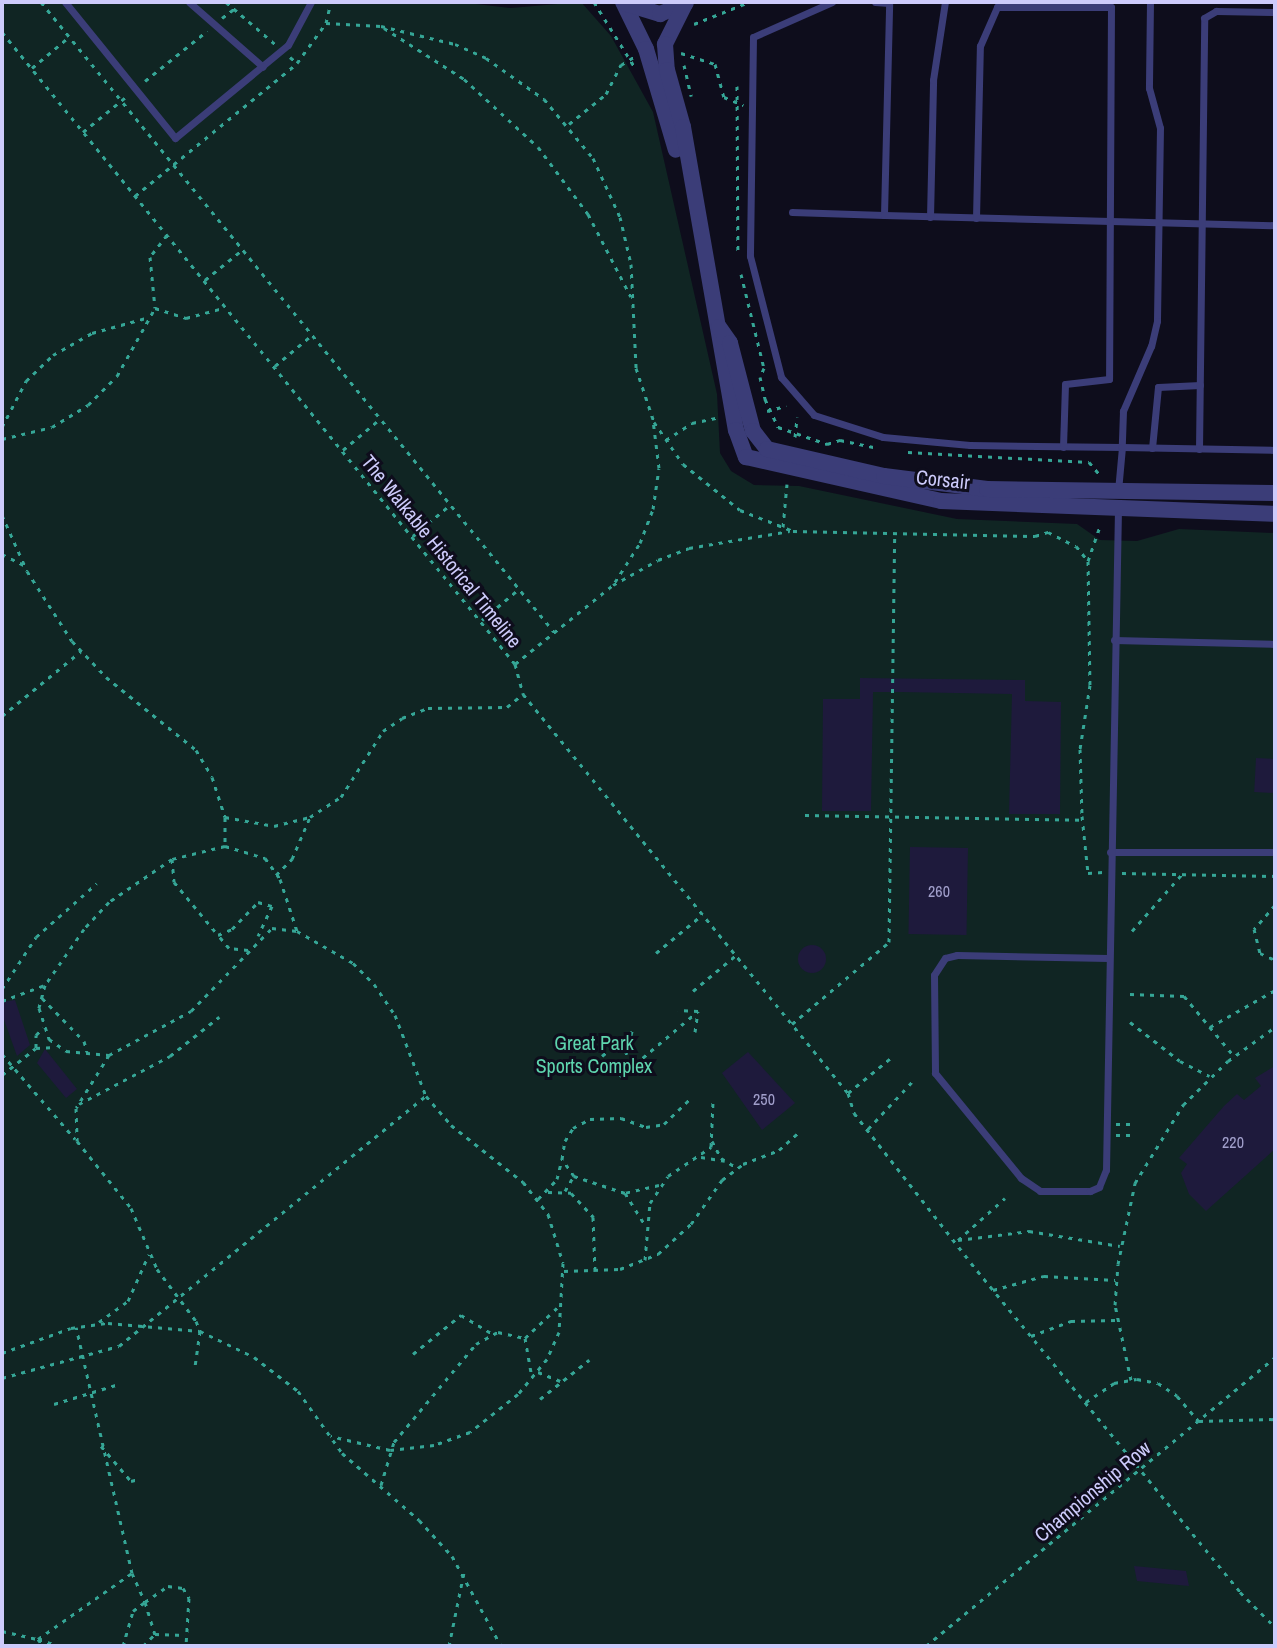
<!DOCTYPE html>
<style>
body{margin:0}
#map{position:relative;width:1277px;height:1648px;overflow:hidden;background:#0e0d1c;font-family:"Archivo Narrow",sans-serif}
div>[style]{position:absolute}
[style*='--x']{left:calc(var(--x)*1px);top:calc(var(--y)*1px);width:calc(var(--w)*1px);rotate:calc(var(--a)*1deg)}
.green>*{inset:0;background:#102523}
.building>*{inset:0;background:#1e1a3c;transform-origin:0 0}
.round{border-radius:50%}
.path>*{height:3px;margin-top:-1.5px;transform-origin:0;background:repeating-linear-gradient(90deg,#35a696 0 4px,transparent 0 10px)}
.service>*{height:7px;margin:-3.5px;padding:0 3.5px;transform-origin:3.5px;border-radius:3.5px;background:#3b3d78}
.tertiary>*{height:16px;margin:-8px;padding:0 8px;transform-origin:8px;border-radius:8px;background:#3b3d78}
span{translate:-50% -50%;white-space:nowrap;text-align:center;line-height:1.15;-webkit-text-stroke:6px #0e0d1c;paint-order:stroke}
.number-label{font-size:16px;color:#a19fcb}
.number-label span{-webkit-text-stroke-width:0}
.street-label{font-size:20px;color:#cdcbfb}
.park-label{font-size:20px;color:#5ed5ae}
.frame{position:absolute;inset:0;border:4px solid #cdcbfb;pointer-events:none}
</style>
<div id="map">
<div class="green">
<div style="clip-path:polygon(2px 2px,459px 2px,511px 8px,581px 2px,611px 36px,653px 112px,717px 394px,720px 453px,731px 471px,754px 485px,799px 486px,957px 519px,1077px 524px,1100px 540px,1137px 541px,1179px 529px,1275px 533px,1275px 1646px,2px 1646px)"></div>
</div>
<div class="building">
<div style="clip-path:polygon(860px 678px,1025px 680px,1025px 701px,1061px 702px,1060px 814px,1009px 814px,1012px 694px,900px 692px,873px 692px,871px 811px,822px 811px,823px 699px,860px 699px)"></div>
<div style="left:1256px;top:758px;width:19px;height:34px;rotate:3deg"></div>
<div style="left:910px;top:847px;width:58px;height:87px;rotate:1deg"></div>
<div class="round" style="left:798px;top:945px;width:28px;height:28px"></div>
<div style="clip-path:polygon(15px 1000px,30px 1045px,17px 1056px,2px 1014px,2px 1002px)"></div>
<div style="clip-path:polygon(45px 1049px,77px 1089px,66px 1098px,37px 1063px)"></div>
<div style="clip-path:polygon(748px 1052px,795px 1103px,762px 1130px,722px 1073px)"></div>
<div style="clip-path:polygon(1275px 1066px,1275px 1149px,1206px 1211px,1189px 1194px,1181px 1173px,1187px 1164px,1179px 1158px,1224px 1106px,1237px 1094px,1244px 1100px,1261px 1086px,1255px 1078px)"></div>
<div style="clip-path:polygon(1134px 1566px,1186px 1571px,1189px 1586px,1137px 1581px)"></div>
</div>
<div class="path">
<div style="--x:41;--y:2;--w:812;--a:50.84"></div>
<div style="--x:226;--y:2;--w:65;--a:40.6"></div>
<div style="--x:594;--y:2;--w:75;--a:58"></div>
<div style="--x:222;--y:18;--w:15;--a:-37"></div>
<div style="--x:326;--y:23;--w:22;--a:-77"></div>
<div style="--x:694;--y:24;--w:59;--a:-21.8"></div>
<div style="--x:384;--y:28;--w:95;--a:32.5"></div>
<div style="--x:464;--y:79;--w:100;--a:42.6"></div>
<div style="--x:538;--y:147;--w:84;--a:53.3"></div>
<div style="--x:588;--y:214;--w:93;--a:62.6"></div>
<div style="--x:2;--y:32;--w:814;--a:50.93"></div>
<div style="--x:515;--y:664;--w:31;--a:75"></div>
<div style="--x:523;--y:694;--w:515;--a:50.84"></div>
<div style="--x:848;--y:1093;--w:21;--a:73"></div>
<div style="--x:854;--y:1113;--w:190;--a:52"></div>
<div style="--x:971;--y:1263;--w:425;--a:50.7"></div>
<div style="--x:1240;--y:1592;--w:49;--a:45"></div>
<div style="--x:681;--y:53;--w:36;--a:18"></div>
<div style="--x:715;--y:64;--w:34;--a:75"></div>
<div style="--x:724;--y:97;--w:21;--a:23"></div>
<div style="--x:290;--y:57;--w:9;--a:41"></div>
<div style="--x:297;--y:63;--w:49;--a:-54.1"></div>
<div style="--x:326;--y:23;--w:55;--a:3.1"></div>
<div style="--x:381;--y:26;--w:76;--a:13.7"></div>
<div style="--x:455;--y:44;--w:34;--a:24"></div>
<div style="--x:486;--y:58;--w:71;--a:35.3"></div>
<div style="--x:544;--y:99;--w:77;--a:50.3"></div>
<div style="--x:593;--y:158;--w:65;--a:65.4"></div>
<div style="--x:620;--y:217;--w:48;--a:76.8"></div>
<div style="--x:631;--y:264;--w:104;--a:87.2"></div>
<div style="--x:636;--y:368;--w:57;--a:71.6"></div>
<div style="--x:654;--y:422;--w:51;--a:55.4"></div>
<div style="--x:683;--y:464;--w:73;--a:38.9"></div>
<div style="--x:740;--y:510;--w:57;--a:21.6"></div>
<div style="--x:793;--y:531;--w:242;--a:1.2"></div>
<div style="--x:1035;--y:536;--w:14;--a:-17"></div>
<div style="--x:1048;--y:532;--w:31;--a:27"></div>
<div style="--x:1076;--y:546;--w:19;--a:51"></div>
<div style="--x:1088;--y:561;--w:37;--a:-71"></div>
<div style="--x:684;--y:65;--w:32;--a:77"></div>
<div style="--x:32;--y:68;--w:48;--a:-40"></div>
<div style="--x:145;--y:81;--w:80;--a:-38.9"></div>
<div style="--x:737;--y:86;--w:168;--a:89.7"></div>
<div style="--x:569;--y:124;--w:48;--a:-39"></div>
<div style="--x:606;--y:94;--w:33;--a:-63"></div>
<div style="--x:621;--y:65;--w:15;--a:-32"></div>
<div style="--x:83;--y:132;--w:57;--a:-39.3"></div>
<div style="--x:135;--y:196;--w:208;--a:-39.3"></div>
<div style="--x:167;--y:235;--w:28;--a:128"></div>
<div style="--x:150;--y:257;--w:51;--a:84.4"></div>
<div style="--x:155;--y:308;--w:33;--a:18"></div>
<div style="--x:186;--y:318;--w:39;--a:-15"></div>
<div style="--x:741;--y:274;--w:97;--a:76.3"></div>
<div style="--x:764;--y:368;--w:10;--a:114"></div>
<div style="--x:760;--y:377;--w:23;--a:77"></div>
<div style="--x:765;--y:399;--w:31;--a:65"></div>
<div style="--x:778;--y:427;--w:52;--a:19.1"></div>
<div style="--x:827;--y:444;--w:14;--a:-17"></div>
<div style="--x:840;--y:440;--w:34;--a:12"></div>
<div style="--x:205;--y:280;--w:48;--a:-39"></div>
<div style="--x:275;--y:366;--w:48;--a:-40"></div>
<div style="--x:767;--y:411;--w:20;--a:-15"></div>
<div style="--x:2;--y:427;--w:52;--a:-62.4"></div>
<div style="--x:26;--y:381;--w:37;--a:-44"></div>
<div style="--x:53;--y:355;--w:45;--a:-29.4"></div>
<div style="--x:92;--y:333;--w:56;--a:-15.5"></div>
<div style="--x:795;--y:437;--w:20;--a:-84"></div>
<div style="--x:2;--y:439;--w:51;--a:-13.5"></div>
<div style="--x:52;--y:427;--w:42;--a:-31.4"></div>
<div style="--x:88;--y:405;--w:41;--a:-45"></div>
<div style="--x:117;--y:376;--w:78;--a:-60.8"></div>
<div style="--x:666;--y:440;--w:31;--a:-33"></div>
<div style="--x:692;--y:423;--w:29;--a:-12"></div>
<div style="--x:343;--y:450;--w:48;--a:-40"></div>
<div style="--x:908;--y:452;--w:181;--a:3.2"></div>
<div style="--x:1089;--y:462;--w:17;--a:50"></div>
<div style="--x:2;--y:515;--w:61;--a:65.9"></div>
<div style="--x:27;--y:571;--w:83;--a:57.3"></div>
<div style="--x:72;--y:641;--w:50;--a:46.6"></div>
<div style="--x:106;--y:677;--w:116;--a:39"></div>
<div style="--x:196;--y:750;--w:31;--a:59"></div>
<div style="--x:212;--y:777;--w:42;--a:72"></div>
<div style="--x:225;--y:817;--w:50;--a:10.4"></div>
<div style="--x:274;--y:826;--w:37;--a:-14"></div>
<div style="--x:310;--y:817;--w:37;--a:-33"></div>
<div style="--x:341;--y:797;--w:78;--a:-57.5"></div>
<div style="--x:383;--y:731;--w:23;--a:-34"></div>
<div style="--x:402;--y:718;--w:28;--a:-21"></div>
<div style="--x:428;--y:708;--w:79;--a:-0.7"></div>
<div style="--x:507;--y:707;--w:21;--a:-39"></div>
<div style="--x:783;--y:527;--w:43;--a:-84.7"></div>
<div style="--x:413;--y:536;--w:48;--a:-40"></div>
<div style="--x:2;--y:554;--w:25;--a:27"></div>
<div style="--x:1088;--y:561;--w:124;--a:89.1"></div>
<div style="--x:1090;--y:685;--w:65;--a:98.9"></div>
<div style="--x:1080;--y:749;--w:67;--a:88.3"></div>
<div style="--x:1082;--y:816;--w:57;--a:84"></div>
<div style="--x:1088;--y:873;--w:15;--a:-4"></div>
<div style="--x:615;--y:582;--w:46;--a:-57.3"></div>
<div style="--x:640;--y:543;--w:36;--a:-69"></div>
<div style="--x:653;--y:509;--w:41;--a:-81.7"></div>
<div style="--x:659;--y:468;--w:48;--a:-97.1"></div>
<div style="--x:482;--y:620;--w:48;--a:-40"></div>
<div style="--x:515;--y:664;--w:126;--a:-38.9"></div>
<div style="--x:613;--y:585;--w:51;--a:-29.1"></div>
<div style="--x:658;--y:560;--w:33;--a:-21"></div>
<div style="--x:689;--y:548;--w:102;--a:-9.6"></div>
<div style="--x:2;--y:716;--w:102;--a:-39.4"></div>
<div style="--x:805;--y:815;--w:278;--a:1"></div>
<div style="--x:225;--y:817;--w:29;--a:90"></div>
<div style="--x:225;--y:846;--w:42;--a:16.7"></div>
<div style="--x:265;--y:858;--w:26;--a:54"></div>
<div style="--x:280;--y:879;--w:55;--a:71.9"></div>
<div style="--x:297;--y:931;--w:64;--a:29.7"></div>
<div style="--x:353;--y:963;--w:30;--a:45"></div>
<div style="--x:374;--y:984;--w:37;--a:56"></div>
<div style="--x:395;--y:1015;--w:87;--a:69.1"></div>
<div style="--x:225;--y:846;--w:55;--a:166.2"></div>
<div style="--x:172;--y:859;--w:76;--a:145.7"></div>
<div style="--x:109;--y:902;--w:37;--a:133"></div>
<div style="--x:84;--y:929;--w:68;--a:124.9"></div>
<div style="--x:45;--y:985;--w:24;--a:105"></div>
<div style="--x:39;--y:1008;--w:33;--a:72"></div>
<div style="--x:49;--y:1039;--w:21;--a:35"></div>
<div style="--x:66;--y:1051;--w:43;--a:5.3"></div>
<div style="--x:109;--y:1055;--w:93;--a:-28.2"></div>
<div style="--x:191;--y:1011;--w:116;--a:-45.7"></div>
<div style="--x:272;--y:928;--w:25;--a:7"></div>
<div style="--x:172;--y:859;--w:23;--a:85"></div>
<div style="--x:174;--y:882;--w:69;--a:50.3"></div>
<div style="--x:1122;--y:873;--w:153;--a:1.1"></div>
<div style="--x:276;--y:875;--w:23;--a:-45"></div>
<div style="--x:292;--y:859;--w:46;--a:-66.8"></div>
<div style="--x:1275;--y:905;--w:32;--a:131"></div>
<div style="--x:1254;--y:929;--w:25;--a:76"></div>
<div style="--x:1260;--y:953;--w:17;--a:25"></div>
<div style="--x:1132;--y:931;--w:76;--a:-48.7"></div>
<div style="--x:248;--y:950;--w:19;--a:-174"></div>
<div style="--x:229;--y:948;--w:17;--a:-130"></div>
<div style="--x:218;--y:935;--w:15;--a:-23"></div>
<div style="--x:232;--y:929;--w:37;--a:-46"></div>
<div style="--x:258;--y:902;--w:15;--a:16"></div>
<div style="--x:272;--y:906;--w:33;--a:115"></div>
<div style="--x:656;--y:953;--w:60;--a:-39.6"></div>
<div style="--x:2;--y:989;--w:62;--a:-56.8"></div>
<div style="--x:36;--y:937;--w:81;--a:-41.5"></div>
<div style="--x:693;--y:991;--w:56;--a:-39.9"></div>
<div style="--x:1130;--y:994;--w:54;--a:2.1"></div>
<div style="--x:1184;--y:996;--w:78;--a:50.2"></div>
<div style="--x:42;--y:998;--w:60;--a:45.7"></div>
<div style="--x:84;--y:1041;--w:11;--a:75"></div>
<div style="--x:2;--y:1001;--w:46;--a:-20.4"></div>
<div style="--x:1130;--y:1022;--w:63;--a:38"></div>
<div style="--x:1180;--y:1061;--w:33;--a:27"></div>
<div style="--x:792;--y:1024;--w:127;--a:-40.2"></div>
<div style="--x:889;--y:942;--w:407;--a:-89.2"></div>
<div style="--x:1210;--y:1027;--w:75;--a:-29.6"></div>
<div style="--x:695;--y:1032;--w:21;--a:-82"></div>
<div style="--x:36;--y:1048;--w:20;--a:-3"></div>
<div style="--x:2;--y:1054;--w:112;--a:49.3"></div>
<div style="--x:109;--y:1055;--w:62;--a:121.9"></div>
<div style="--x:76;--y:1108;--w:33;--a:88"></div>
<div style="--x:77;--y:1141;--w:86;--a:51.1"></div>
<div style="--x:131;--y:1208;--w:66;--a:66.9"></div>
<div style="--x:157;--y:1269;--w:65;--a:53.1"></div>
<div style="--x:196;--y:1321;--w:11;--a:68"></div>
<div style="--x:200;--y:1331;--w:36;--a:98"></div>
<div style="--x:602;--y:1056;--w:39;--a:-40"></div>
<div style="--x:632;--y:1031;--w:48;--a:104.6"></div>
<div style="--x:620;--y:1077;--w:102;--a:-40.2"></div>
<div style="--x:698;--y:1011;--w:20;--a:-177"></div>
<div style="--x:2;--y:1075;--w:43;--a:-38.5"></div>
<div style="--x:36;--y:1048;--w:13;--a:-90"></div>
<div style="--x:36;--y:1035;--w:10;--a:-45"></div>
<div style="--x:848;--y:1093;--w:57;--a:-39.3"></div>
<div style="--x:79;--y:1104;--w:103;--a:-27.8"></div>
<div style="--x:170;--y:1056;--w:63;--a:-38.5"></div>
<div style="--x:1116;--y:1124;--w:16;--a:0"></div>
<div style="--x:868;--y:1129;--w:64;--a:-46.9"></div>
<div style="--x:1116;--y:1135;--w:16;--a:0"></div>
<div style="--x:712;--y:1141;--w:19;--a:62"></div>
<div style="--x:721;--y:1158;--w:19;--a:32"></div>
<div style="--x:701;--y:1157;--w:24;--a:9"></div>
<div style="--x:659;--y:1185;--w:35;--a:167"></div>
<div style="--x:625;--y:1193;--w:54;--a:-161.6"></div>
<div style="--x:574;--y:1176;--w:21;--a:-125"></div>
<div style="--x:562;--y:1159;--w:18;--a:-81"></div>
<div style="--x:565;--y:1141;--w:15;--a:-58"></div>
<div style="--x:573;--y:1128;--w:19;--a:-28"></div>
<div style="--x:590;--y:1119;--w:31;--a:-2"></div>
<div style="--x:621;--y:1118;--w:27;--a:20"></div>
<div style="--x:646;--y:1127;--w:18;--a:-9"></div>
<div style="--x:664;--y:1124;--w:36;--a:-44"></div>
<div style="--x:565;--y:1191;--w:16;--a:-60"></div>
<div style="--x:548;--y:1192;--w:23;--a:2"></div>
<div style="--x:571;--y:1193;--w:33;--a:47"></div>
<div style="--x:593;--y:1217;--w:55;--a:87.9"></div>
<div style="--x:625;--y:1193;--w:36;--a:58"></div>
<div style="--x:538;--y:1199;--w:28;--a:-46"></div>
<div style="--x:557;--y:1179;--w:21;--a:-76"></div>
<div style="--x:958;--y:1240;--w:72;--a:-7.2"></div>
<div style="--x:1029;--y:1231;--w:92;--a:9.4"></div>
<div style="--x:958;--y:1240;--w:63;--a:-41.8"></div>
<div style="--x:645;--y:1260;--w:57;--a:-85"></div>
<div style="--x:650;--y:1203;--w:32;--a:-56"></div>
<div style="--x:668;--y:1176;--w:52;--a:-34"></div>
<div style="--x:711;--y:1147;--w:45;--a:-87.5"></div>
<div style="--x:564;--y:1271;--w:56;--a:-2"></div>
<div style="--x:620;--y:1269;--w:41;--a:-21.5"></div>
<div style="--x:658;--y:1254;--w:45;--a:-42.3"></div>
<div style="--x:691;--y:1224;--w:54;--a:-54.8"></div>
<div style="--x:722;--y:1180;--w:26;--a:-37"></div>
<div style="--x:743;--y:1164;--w:39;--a:-21"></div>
<div style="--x:779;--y:1150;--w:25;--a:-42"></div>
<div style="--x:993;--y:1290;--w:53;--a:-15.4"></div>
<div style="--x:1044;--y:1276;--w:71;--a:3.2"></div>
<div style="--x:99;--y:1322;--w:36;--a:-36"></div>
<div style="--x:128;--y:1301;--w:51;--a:-65.9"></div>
<div style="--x:1031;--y:1336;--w:43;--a:-20.6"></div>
<div style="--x:1071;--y:1321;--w:45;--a:-1.3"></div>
<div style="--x:525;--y:1338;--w:40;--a:80"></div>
<div style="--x:2;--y:1353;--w:73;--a:-19.9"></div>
<div style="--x:71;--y:1328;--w:37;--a:-8"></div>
<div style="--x:108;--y:1323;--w:92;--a:5"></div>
<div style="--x:200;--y:1331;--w:60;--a:25.7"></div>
<div style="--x:254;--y:1357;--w:56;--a:37.7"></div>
<div style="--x:298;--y:1391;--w:76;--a:54.6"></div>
<div style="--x:342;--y:1453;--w:102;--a:41"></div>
<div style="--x:419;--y:1520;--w:49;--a:47.5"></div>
<div style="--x:452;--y:1556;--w:102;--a:61.4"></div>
<div style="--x:413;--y:1354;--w:62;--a:-39.1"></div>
<div style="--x:461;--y:1315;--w:35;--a:31"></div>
<div style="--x:538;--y:1372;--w:24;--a:22"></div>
<div style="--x:2;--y:1378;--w:121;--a:-15.3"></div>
<div style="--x:119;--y:1346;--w:396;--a:-39.2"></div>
<div style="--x:426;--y:1096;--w:38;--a:49"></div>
<div style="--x:451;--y:1125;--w:92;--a:38.4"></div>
<div style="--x:523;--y:1182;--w:41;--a:52"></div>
<div style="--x:548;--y:1214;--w:51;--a:73"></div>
<div style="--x:563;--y:1263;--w:69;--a:93.3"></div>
<div style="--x:559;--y:1332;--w:30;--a:114"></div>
<div style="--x:547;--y:1359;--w:45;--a:129.6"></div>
<div style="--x:518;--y:1394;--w:61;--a:141.6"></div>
<div style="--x:470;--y:1432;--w:38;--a:160"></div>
<div style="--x:434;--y:1445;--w:44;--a:173.5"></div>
<div style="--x:390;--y:1450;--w:61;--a:-166.7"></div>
<div style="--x:1131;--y:1380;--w:77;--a:-102"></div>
<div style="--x:1115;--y:1305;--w:41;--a:-85.8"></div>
<div style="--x:1118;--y:1264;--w:83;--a:-78.1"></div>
<div style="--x:1135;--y:1183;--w:92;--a:-58.4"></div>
<div style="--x:1183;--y:1105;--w:63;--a:-44.4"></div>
<div style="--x:1228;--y:1061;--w:58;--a:-35.9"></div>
<div style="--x:540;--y:1399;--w:63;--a:-38.5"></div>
<div style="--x:1086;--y:1402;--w:34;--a:-34"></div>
<div style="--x:1114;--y:1383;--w:23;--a:-10"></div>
<div style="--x:1137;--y:1379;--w:21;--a:11"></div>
<div style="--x:1158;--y:1383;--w:23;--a:34"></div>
<div style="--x:1177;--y:1396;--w:33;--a:49"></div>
<div style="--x:1199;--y:1421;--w:76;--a:-1.5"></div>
<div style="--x:54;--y:1404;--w:68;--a:-17.1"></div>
<div style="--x:101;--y:1446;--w:46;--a:49.4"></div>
<div style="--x:131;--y:1481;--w:8;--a:-14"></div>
<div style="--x:381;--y:1485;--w:45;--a:-73.2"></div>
<div style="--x:394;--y:1442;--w:128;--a:-50.1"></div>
<div style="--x:476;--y:1344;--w:25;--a:-29"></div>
<div style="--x:498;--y:1332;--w:28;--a:13"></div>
<div style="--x:525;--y:1338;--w:45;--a:-43.2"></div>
<div style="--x:132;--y:1573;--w:32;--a:66"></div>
<div style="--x:145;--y:1602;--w:28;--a:-35"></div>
<div style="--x:168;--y:1586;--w:15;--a:8"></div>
<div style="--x:183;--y:1588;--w:12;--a:59"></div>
<div style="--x:189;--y:1598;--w:48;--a:93.6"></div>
<div style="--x:2;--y:1631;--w:37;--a:13"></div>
<div style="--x:38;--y:1639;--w:115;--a:-35.1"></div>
<div style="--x:132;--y:1573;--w:252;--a:-102.8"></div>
<div style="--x:38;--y:1639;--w:23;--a:18"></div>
<div style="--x:38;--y:1639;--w:9;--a:54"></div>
<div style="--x:123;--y:1646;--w:36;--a:-74"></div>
<div style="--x:133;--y:1611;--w:15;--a:-37"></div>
<div style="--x:145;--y:1602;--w:34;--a:73"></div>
<div style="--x:143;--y:1646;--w:17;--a:-45"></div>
<div style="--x:155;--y:1634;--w:30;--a:2"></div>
<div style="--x:449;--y:1646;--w:76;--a:-78.5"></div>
<div style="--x:926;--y:1646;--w:453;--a:-39.6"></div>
</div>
<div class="service">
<div style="--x:65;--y:2;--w:175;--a:51"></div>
<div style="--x:175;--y:138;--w:146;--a:-39.5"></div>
<div style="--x:288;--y:45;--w:49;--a:-61.9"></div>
<div style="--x:189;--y:2;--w:98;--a:41.3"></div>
<div style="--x:832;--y:2;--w:86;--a:156.1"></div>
<div style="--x:753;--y:37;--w:219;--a:90.8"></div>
<div style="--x:750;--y:256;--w:125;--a:75.6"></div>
<div style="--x:781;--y:377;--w:50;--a:49"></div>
<div style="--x:814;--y:415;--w:72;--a:17.7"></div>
<div style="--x:883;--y:437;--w:87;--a:5.3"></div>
<div style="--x:970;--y:445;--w:152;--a:0.8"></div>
<div style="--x:1122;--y:447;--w:44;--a:95.2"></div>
<div style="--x:1150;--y:2;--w:86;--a:90.7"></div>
<div style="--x:1149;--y:88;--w:41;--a:74.6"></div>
<div style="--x:1160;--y:128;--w:193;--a:90.9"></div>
<div style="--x:1157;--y:321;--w:26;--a:103"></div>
<div style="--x:1151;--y:346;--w:71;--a:113.3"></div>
<div style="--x:1123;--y:411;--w:36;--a:92"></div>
<div style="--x:1122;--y:447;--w:153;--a:1.1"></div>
<div style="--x:792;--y:212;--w:92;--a:1.9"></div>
<div style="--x:884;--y:215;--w:212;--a:-88.6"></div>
<div style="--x:889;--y:3;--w:14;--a:-176"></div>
<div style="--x:884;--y:215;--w:391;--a:1.5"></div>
<div style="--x:930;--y:217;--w:137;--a:-88.7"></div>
<div style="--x:933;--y:80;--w:79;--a:-81.3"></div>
<div style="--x:976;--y:218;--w:172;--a:-88.7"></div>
<div style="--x:980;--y:46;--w:43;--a:-66.4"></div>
<div style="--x:997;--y:7;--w:114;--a:0"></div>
<div style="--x:1111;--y:7;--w:372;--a:90.3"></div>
<div style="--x:1109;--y:379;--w:44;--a:173.5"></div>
<div style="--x:1065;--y:384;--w:63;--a:91.8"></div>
<div style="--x:1152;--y:448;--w:61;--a:-84.4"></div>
<div style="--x:1158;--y:387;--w:42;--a:-2.7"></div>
<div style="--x:1199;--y:449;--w:431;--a:-89.3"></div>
<div style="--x:1204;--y:18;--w:14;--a:-30"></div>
<div style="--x:1216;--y:11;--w:59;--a:1"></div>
<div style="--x:1114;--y:640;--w:161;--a:1.4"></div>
<div style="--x:1110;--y:852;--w:165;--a:0"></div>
<div style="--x:1108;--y:958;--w:151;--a:-178.9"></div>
<div style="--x:957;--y:955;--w:12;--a:166"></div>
<div style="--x:945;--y:958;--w:20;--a:123"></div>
<div style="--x:934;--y:975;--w:98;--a:89.4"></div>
<div style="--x:935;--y:1073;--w:136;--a:50.7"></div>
<div style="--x:1021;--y:1178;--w:23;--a:34"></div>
<div style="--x:1040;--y:1191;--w:50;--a:0"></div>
<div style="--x:1090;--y:1191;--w:10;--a:-24"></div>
<div style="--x:1099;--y:1187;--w:18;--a:-68"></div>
<div style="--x:1106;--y:1170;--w:663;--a:-88.96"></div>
</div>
<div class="tertiary">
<div style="--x:623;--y:2;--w:52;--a:63.9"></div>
<div style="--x:646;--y:49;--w:105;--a:73.5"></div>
<div style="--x:624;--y:3;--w:38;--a:17"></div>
<div style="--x:660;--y:14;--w:28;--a:-23"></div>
<div style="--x:685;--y:4;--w:45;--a:116.6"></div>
<div style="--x:665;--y:44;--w:26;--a:86"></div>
<div style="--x:667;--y:70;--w:59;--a:74.3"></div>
<div style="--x:683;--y:127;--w:308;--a:80.1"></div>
<div style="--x:736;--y:430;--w:29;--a:70"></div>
<div style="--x:746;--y:457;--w:200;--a:12.7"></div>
<div style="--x:941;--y:501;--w:334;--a:2.2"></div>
<div style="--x:719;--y:327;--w:19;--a:55"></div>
<div style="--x:730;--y:343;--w:91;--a:75.4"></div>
<div style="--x:753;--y:431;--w:23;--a:52"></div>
<div style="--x:767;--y:449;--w:120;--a:13"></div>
<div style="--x:884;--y:476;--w:104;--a:7.2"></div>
<div style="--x:987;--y:489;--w:288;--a:0.8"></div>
</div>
<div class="number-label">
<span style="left:939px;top:891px">260</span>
<span style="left:764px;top:1099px">250</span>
<span style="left:1233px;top:1142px">220</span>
</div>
<div class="street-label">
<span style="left:943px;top:479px;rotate:6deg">Corsair</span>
<span style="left:442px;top:551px;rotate:51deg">The Walkable Historical Timeline</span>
<span style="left:1092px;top:1491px;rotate:-40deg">Championship Row</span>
</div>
<div class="park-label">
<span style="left:594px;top:1054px">Great Park<br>Sports Complex</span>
</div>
<div class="frame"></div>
</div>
